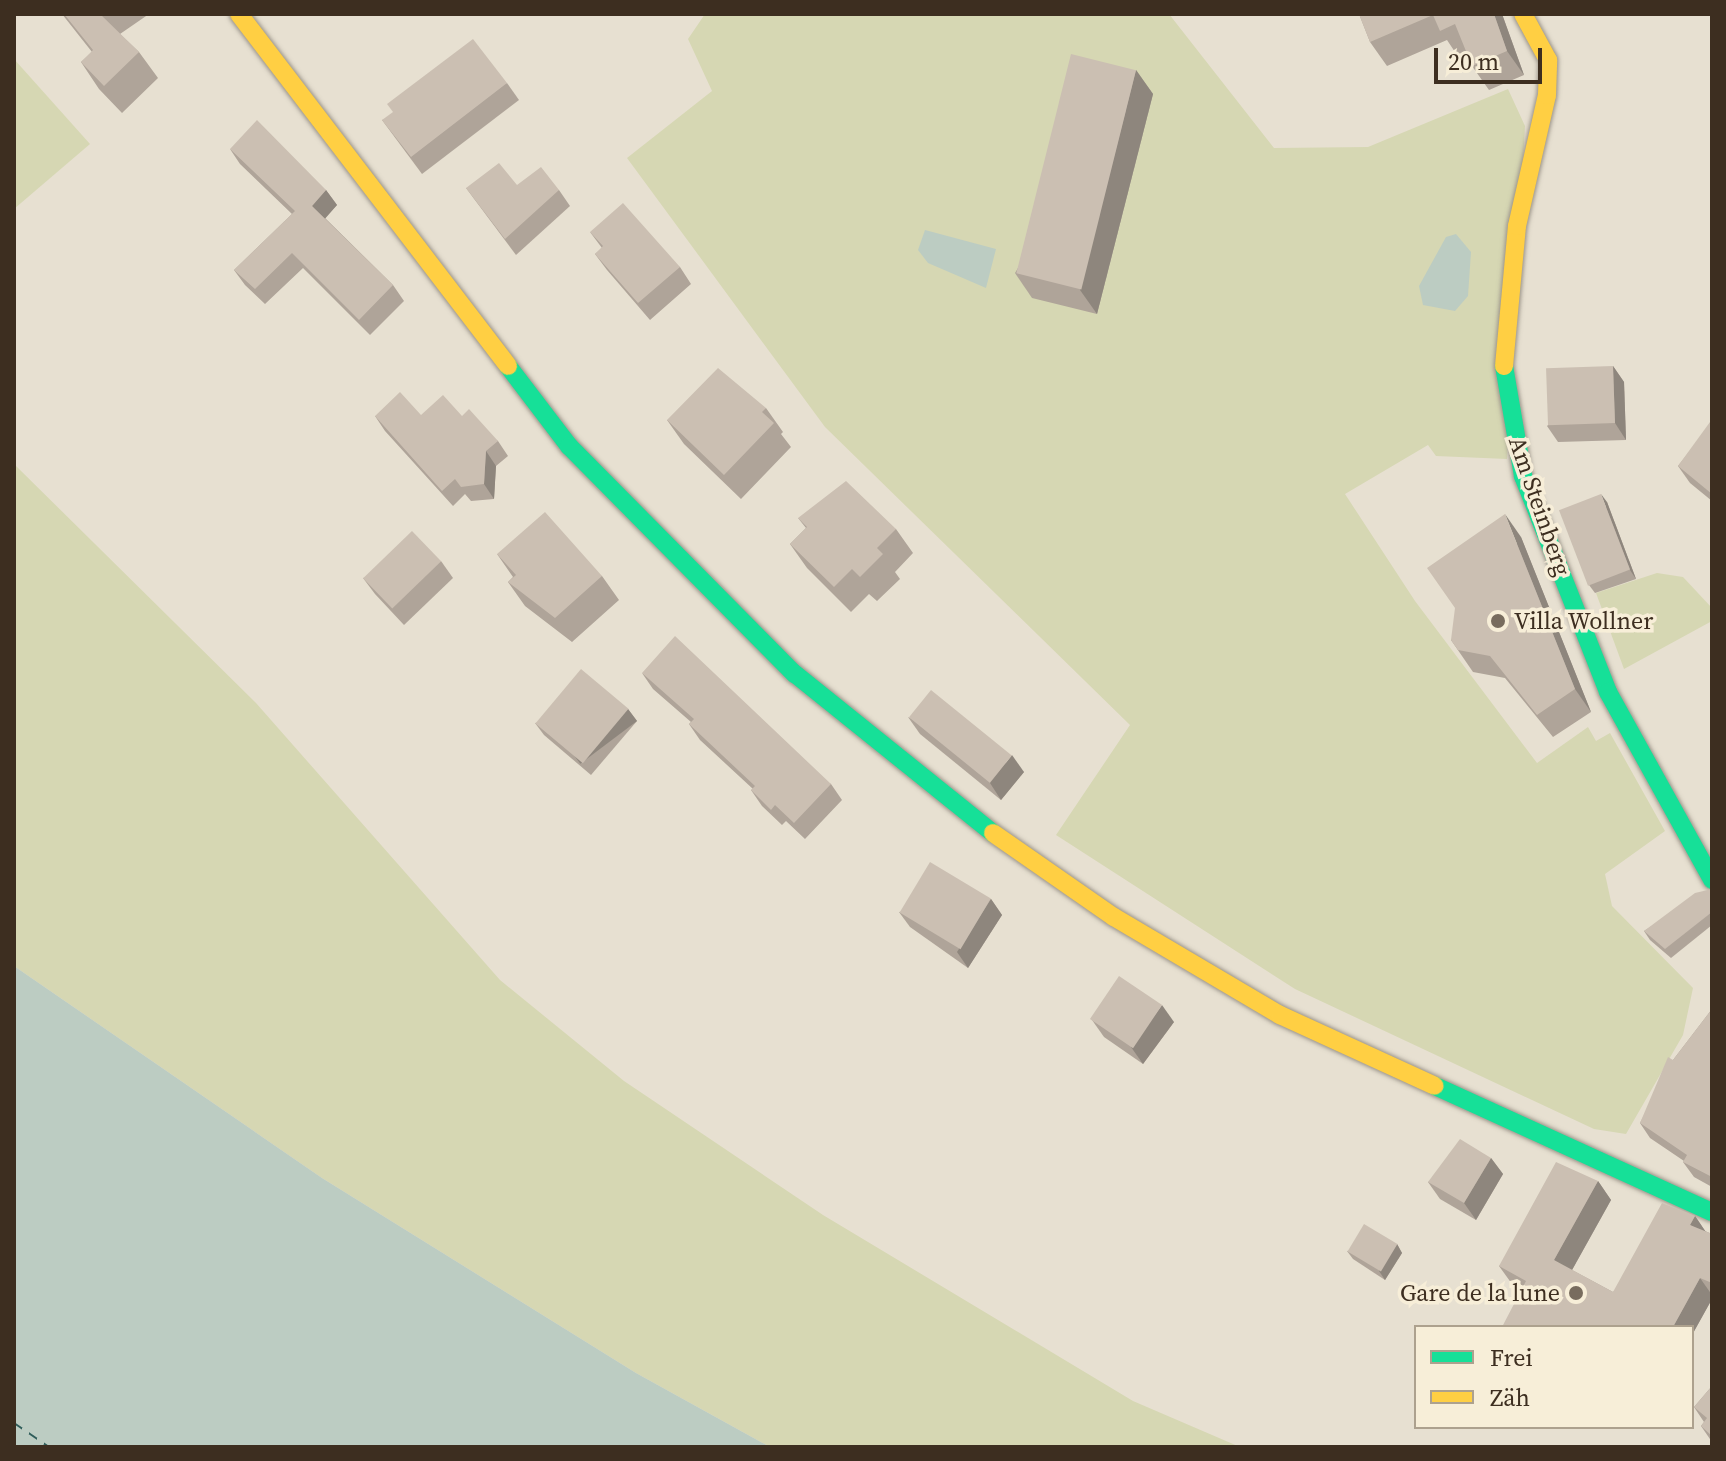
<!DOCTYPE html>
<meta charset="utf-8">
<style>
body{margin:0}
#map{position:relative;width:1726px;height:1461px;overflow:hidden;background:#e7e0d1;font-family:"Source Serif 4",serif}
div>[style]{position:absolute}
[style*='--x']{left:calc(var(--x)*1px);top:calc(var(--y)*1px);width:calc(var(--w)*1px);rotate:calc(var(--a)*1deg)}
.green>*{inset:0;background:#d6d7b3}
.water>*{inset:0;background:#bcccc2}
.ferry>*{height:2px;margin-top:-1px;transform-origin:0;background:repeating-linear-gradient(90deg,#2f5d5a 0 10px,transparent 0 18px)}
.roads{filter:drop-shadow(0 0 2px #9c958a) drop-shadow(0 0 2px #9c958a)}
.fast>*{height:18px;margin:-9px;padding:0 9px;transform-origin:9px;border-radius:9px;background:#16e098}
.slow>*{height:18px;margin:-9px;padding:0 9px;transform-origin:9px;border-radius:9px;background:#ffcf43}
.wall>*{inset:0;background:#afa499}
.shaded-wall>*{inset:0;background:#8e867d;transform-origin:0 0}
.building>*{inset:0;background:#cbbfb2;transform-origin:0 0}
.dots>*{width:22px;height:22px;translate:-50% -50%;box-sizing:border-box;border:4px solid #f7eed8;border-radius:50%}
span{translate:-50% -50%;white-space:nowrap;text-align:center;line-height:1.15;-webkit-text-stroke:7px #f7eed8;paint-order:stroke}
.street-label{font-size:24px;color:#3d2e20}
.poi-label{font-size:24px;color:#3d2e20}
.left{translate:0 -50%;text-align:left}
.right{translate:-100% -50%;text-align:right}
.frame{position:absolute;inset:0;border:16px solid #3d2e20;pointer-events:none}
.legend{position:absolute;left:1414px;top:1325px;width:280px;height:104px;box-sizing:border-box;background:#f7eed8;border:2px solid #ada18e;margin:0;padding:10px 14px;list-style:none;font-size:24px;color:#3d2e20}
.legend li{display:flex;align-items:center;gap:16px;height:40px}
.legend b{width:40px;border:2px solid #ada18e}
.scale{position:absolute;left:1434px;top:48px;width:108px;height:36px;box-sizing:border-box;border:4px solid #3d2e20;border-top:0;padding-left:10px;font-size:24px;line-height:28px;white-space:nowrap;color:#3d2e20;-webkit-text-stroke:6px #f7eed8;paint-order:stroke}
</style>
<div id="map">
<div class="green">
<div style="clip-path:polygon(705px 14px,1169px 14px,1274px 148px,1368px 147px,1508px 89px,1525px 126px,1507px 459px,1436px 456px,1428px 445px,1345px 494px,1415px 601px,1537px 763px,1588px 727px,1596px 741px,1610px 733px,1665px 831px,1605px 874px,1612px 906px,1693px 988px,1683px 1035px,1626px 1134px,1594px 1129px,1295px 989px,1056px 835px,1130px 725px,825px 427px,627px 158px,712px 91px,688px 39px)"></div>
<div style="clip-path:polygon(14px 59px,90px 144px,14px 209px)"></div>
<div style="clip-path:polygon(14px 464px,256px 703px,500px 980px,624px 1081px,823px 1215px,1133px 1401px,1240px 1447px,770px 1447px,636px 1373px,322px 1178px,14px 966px)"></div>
<div style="clip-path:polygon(1657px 573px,1683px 577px,1712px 608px,1712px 621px,1624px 669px,1596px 593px)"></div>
</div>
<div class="water">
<div style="clip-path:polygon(925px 230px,996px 249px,986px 288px,928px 263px,918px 250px)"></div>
<div style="clip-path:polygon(1456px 234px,1471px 252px,1468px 296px,1455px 311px,1423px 305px,1419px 286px,1446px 237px)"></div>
<div style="clip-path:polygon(14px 966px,322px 1178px,636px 1373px,770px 1447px,14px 1447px)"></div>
</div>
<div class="ferry">
<div style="--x:14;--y:1423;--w:42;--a:34.4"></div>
</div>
<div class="roads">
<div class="fast">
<div style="--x:508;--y:366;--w:101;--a:52.7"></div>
<div style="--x:569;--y:446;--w:321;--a:45.3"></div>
<div style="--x:795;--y:674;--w:254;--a:38.8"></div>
<div style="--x:1504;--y:366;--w:112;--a:80.2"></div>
<div style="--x:1523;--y:476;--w:232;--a:68.5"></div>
<div style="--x:1608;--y:692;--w:215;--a:61"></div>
<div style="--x:1435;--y:1086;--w:304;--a:24.5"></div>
</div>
<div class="slow">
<div style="--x:239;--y:14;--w:443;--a:52.6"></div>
<div style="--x:1504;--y:366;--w:141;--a:-84.7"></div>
<div style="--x:1517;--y:226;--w:134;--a:-77.1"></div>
<div style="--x:1547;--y:95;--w:35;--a:-88"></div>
<div style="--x:1548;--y:60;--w:52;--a:-118.5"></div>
<div style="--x:993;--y:833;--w:147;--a:34.8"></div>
<div style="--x:1114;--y:917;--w:193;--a:30.6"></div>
<div style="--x:1280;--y:1015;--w:170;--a:24.6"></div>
</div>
</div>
<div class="wall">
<div style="clip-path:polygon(62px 14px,149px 14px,120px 34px,139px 52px,158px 78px,122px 113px,99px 89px,81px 62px,92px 52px)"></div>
<div style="clip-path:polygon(1359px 14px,1502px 14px,1524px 75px,1489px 90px,1472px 66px,1466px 51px,1457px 55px,1447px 40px,1387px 66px,1370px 42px)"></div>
<div style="clip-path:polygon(1136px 70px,1153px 94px,1097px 314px,1032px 298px,1015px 273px)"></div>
<div style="clip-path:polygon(507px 83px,519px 100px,422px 174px,382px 120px)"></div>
<div style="clip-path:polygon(230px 149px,326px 190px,337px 205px,325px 218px,393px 285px,404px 301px,370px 335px,303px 268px,265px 304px,245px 285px,234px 270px,292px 214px,240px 164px)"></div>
<div style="clip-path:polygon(517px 185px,559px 190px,570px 206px,516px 255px,466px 188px)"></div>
<div style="clip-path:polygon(590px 232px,680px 267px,691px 284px,650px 320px,607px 270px,595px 254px,602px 248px)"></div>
<div style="clip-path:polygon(1613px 366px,1624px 382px,1626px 440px,1558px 442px,1547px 426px)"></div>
<div style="clip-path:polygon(766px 408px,783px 432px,781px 434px,791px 447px,741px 499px,684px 444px,667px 420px)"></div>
<div style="clip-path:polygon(421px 415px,462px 416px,498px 441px,508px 456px,496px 466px,494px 499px,471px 501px,465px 494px,453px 506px,385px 431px,375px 416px)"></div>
<div style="clip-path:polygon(1712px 423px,1712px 501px,1690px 483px,1678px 466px)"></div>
<div style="clip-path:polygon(1607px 502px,1636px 579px,1595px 593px,1589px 585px)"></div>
<div style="clip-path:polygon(798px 518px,896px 529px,913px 553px,895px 572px,900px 579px,877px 601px,869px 594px,851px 612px,807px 568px,790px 544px,806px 528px)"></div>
<div style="clip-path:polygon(1521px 537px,1591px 712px,1553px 737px,1505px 678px,1473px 672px,1451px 640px)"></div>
<div style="clip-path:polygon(497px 554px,602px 576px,619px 600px,572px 642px,525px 606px,508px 582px,513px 577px)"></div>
<div style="clip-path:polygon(441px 561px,453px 578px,404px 625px,375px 594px,363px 578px)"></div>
<div style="clip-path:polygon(642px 673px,831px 784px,842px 800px,805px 839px,786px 821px,782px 825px,762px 806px,751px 790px,753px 789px,700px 740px,689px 724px,691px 722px,653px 689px)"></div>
<div style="clip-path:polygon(628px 709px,637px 721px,591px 775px,544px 735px,535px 723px)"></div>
<div style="clip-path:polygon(908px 717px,1024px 772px,1001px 800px,920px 734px)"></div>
<div style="clip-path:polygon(1712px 889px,1712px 925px,1671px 958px,1650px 940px,1644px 931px)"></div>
<div style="clip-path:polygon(991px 899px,1002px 915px,968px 968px,910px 927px,899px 912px)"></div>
<div style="clip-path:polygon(1712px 1009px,1712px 1187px,1694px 1177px,1683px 1162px,1684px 1161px,1650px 1138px,1640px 1123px,1673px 1060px)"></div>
<div style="clip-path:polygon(1092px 1020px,1174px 1022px,1143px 1064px,1104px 1037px)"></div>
<div style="clip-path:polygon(1491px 1158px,1503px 1174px,1476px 1220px,1440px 1199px,1428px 1182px)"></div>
<div style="clip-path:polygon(1598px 1181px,1611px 1200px,1572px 1270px,1613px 1292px,1695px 1216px,1705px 1231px,1712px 1234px,1712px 1299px,1692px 1335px,1522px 1290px,1512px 1284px,1499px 1266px)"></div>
<div style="clip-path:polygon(1397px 1244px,1402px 1253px,1385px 1280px,1353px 1259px,1347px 1251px)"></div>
<div style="clip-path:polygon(1712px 1386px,1712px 1442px,1701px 1426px,1704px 1422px,1694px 1407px)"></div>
</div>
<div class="shaded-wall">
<div style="clip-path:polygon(1494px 14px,1502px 14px,1524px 75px,1507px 51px)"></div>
<div style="clip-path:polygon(1136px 70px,1153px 94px,1097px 314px,1080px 290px)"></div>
<div style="clip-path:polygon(326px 190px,337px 205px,323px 221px,312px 206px)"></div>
<div style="clip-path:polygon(1613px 366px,1624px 382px,1626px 440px,1615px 423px)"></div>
<div style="clip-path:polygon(486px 451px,496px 466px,494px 499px,484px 484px)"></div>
<div style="clip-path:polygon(1601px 494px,1607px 502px,1636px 579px,1630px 570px)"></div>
<div style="clip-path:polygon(1505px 514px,1521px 537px,1591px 712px,1575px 689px)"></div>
<div style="left:628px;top:709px;width:15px;height:71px;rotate:53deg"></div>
<div style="clip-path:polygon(1012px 755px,1024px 772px,1001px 800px,990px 783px)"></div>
<div style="clip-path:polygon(991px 899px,1002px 915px,968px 968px,957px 952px)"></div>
<div style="clip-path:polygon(1162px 1005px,1174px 1022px,1143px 1064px,1131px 1047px)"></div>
<div style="clip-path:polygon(1491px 1158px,1503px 1174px,1476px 1220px,1464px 1203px)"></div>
<div style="clip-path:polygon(1598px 1181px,1611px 1200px,1567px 1279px,1554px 1260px)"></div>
<div style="clip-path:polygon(1695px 1216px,1708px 1235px,1690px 1225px)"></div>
<div style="clip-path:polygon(1397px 1244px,1402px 1253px,1385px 1280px,1379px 1271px)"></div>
<div style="clip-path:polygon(1700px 1278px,1712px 1295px,1712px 1299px,1692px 1335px,1692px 1327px,1673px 1327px)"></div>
</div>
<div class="building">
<div style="clip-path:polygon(64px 14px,100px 14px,139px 52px,104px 86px,81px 62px,93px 50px)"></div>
<div style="clip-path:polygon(1359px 14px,1494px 14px,1507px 51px,1472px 66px,1455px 24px,1440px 31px,1433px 15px,1370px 42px)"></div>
<div style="clip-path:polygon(473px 39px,507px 83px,411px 157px,382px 120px,393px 112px,387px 104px)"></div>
<div style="left:1071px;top:54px;width:67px;height:226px;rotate:14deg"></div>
<div style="clip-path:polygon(257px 120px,326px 190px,312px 206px,393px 285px,359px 320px,292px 253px,255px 289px,234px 270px,295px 211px,230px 149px)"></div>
<div style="clip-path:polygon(499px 163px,517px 185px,541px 167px,559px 190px,505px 239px,466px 188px)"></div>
<div style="clip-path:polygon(623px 203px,680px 267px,638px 303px,595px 254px,603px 246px,590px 232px)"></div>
<div style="left:1613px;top:366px;width:57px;height:67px;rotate:88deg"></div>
<div style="clip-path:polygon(718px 368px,766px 408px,762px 412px,774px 423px,724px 475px,667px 420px)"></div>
<div style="clip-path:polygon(400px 392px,421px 415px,443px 395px,462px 416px,469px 409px,498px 441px,486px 451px,484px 484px,461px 487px,455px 479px,442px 491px,375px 416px)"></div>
<div style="clip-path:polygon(1710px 422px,1712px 423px,1712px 494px,1678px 466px)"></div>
<div style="clip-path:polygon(846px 481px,896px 529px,877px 548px,883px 554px,860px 577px,852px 569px,834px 587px,790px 544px,807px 527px,798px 518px)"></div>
<div style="left:1601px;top:494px;width:81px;height:45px;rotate:69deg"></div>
<div style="clip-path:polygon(545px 512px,602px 576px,555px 618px,508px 582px,516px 575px,497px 554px)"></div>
<div style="clip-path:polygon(1505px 514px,1575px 689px,1537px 715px,1490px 656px,1458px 650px,1451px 640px,1455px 608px,1427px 568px)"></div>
<div style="left:412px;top:531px;width:42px;height:68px;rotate:46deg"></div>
<div style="clip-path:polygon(675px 636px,831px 784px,794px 823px,775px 805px,771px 810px,751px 790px,755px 786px,689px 724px,694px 719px,642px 673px)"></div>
<div style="left:581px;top:669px;width:62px;height:71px;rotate:40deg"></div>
<div style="left:931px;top:690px;width:104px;height:35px;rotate:39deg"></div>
<div style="left:930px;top:862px;width:71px;height:59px;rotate:31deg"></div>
<div style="clip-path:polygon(1712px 889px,1712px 912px,1665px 949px,1644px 931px,1695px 893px)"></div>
<div style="left:1119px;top:976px;width:52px;height:52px;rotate:34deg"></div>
<div style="clip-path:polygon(1712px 1009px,1712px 1177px,1683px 1162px,1687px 1155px,1640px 1123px,1668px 1057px,1673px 1060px)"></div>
<div style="clip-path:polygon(1460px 1139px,1491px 1158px,1464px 1203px,1428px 1182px)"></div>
<div style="clip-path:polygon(1556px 1162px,1598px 1181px,1554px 1260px,1613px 1292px,1662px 1203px,1695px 1216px,1690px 1225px,1712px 1234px,1712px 1283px,1700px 1278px,1673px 1327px,1502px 1327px,1526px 1281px,1499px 1266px)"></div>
<div style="left:1364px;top:1224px;width:39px;height:32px;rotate:31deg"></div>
<div style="clip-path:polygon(1712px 1386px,1712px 1436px,1701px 1426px,1707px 1418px,1694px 1407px)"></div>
</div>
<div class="dots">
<div style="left:1498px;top:621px;background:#786c5e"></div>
<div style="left:1576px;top:1293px;background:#786c5e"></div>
</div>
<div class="street-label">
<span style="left:1540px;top:506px;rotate:71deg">Am Steinberg</span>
</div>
<div class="poi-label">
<span class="left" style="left:1514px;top:621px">Villa Wollner</span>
<span class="right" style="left:1560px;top:1293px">Gare de la lune</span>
</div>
<div class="frame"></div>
<ul class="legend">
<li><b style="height:10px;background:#16e098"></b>Frei</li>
<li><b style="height:10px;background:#ffcf43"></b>Zäh</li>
</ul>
<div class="scale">20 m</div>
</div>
